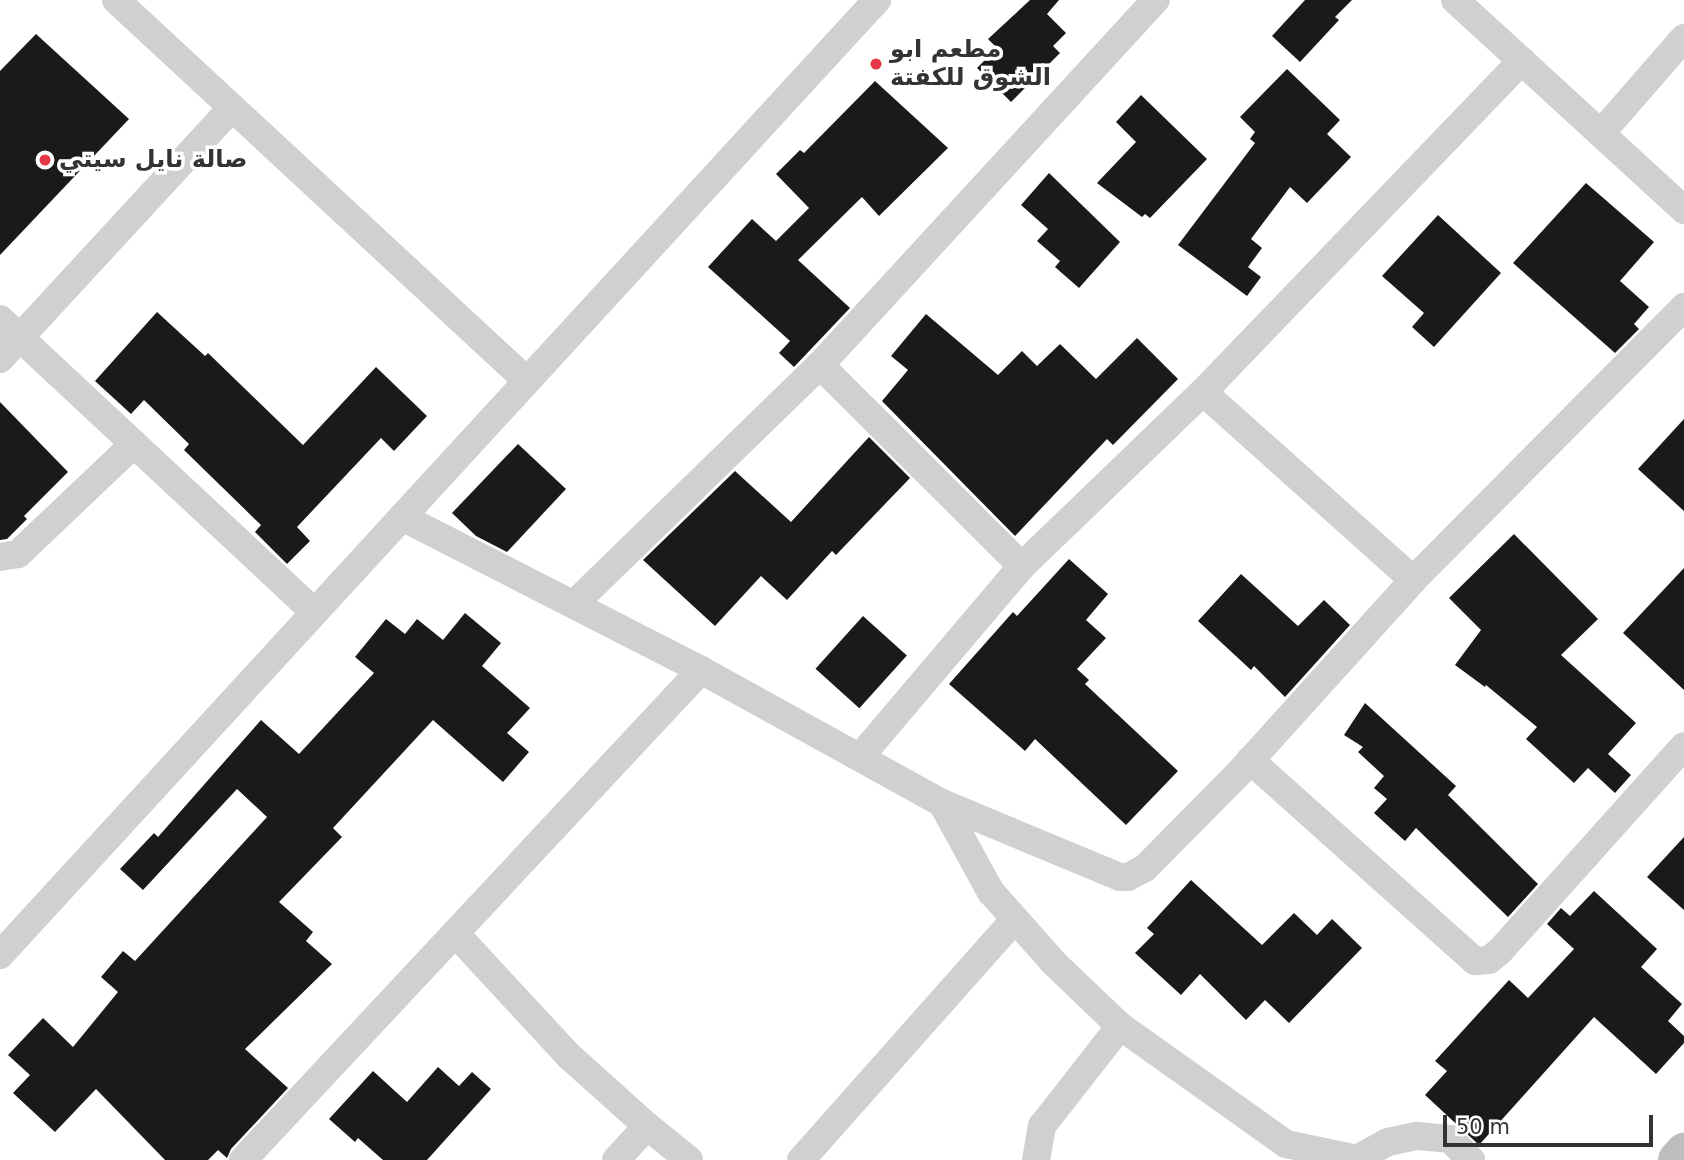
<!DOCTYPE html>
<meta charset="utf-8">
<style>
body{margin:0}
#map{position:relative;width:1684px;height:1160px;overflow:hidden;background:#fff;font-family:"DejaVu Sans",Cairo,sans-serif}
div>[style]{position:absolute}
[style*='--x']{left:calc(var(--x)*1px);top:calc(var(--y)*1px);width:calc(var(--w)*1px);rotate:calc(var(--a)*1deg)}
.building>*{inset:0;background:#1a1a1a;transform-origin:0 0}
.street>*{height:28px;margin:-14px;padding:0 14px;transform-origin:14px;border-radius:14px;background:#d0d0d0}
.secondary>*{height:38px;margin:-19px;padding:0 19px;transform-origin:19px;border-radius:19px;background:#bdbdbd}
.dots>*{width:19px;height:19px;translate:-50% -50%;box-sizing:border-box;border:4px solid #fff;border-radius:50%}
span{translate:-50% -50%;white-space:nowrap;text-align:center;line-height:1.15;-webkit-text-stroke:7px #fff;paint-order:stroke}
.poi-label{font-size:24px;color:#333;font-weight:700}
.left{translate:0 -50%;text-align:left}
.scale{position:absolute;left:1443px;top:1115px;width:210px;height:32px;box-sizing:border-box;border:4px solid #333;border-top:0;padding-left:9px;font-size:21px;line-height:24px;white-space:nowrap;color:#333;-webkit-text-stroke:5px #fff;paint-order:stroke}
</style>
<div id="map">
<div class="building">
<div style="clip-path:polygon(1030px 0,1059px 0,1047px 14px,1066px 33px,1053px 46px,1060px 53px,1011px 102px,977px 68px,997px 48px,988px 39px)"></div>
<div style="clip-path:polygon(1305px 0,1352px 0,1335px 17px,1339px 20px,1300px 62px,1272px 36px)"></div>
<div style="clip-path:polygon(36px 34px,129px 119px,0 255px,0 71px)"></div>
<div style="clip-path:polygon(1287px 69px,1340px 120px,1327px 134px,1351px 157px,1307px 203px,1290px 187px,1251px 239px,1262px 248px,1248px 267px,1261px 277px,1247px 296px,1178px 245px,1255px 143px,1250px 139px,1255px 132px,1240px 117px)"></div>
<div style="clip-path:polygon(875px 81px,948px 148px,879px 216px,862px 197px,798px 260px,850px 308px,794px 367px,779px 353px,790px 341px,708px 267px,752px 219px,776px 241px,809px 208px,776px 174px,800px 150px,804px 153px)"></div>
<div style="clip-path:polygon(1141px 95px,1207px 159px,1150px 218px,1145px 214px,1142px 217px,1097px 183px,1136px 142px,1116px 122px)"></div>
<div style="clip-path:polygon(1049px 173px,1120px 242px,1079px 288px,1055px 267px,1060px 261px,1037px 241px,1048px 229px,1021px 205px)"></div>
<div style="clip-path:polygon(1586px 183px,1654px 242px,1620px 281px,1649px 307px,1634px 324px,1639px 329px,1615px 353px,1513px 263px)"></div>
<div style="clip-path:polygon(1438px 215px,1501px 273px,1434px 347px,1412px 327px,1424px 313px,1382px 276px)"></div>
<div style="clip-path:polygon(157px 312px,205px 356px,208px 353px,303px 445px,376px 367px,427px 416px,394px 451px,381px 438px,297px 527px,310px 541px,287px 564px,255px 532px,261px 525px,184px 450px,189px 444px,144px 400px,131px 414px,95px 381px)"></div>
<div style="clip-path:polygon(926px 314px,998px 375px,1022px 351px,1037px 366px,1060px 344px,1096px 379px,1137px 338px,1178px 379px,1113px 445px,1107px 439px,1015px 536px,882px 401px,908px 370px,891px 356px)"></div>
<div style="clip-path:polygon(0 402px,68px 472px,24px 516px,27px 519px,7px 539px,0 540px)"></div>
<div style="clip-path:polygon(1684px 419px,1684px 511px,1638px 469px)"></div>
<div style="clip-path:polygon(869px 437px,910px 478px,836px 555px,832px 551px,787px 600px,761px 576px,715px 626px,643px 560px,735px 471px,791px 522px)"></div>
<div style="clip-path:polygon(518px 444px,566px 489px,507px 552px,476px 536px,452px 513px)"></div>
<div style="clip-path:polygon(1514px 534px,1598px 619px,1561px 655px,1636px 723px,1608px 754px,1631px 775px,1615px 793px,1588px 768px,1574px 783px,1526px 739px,1537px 727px,1486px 685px,1485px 687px,1455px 665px,1481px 630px,1449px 598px)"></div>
<div style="clip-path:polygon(1069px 559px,1108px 594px,1086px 620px,1106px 638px,1077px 669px,1089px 680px,1085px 684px,1178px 771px,1126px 825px,1035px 739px,1025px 751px,949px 684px,1013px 612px,1017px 616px)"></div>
<div style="clip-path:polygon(1684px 568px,1684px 690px,1623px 633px)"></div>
<div style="clip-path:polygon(1241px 574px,1298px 626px,1324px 600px,1350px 625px,1285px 697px,1254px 666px,1251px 670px,1198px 621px)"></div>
<div style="clip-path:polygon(465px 613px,501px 643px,482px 666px,530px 708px,507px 733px,529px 752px,503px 782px,433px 720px,333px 828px,342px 837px,279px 902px,313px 932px,306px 941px,332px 964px,245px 1049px,288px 1088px,231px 1149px,227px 1158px,218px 1150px,208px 1160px,165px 1160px,96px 1089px,55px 1132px,13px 1093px,30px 1075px,8px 1055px,43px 1018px,73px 1047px,118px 992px,101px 977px,123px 951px,135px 961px,267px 817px,237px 789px,143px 890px,120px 869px,154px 833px,158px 837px,261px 720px,299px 754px,374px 673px,355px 657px,386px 619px,405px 634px,417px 619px,443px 640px)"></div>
<div style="left:863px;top:616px;width:59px;height:71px;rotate:42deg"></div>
<div style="clip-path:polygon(1365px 703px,1456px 786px,1448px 795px,1538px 884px,1508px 917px,1416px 828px,1405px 841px,1374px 813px,1387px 799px,1374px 788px,1384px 776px,1358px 752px,1363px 747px,1344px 735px)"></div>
<div style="clip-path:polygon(1684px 837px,1684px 910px,1647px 877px)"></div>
<div style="clip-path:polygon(1191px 880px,1262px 945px,1294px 913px,1317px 935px,1332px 919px,1362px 948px,1289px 1023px,1265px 1000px,1246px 1020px,1200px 974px,1181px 995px,1135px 953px,1154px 934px,1147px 928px)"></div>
<div style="clip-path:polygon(1594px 891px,1657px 949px,1641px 967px,1682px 1004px,1668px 1021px,1684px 1036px,1684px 1043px,1656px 1074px,1594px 1017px,1479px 1145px,1425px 1095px,1447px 1071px,1435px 1061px,1509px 980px,1528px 998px,1574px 949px,1547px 924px,1561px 908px,1570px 916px)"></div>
<div style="clip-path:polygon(438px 1067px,459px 1086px,472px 1072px,491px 1089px,427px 1160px,383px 1160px,358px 1138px,355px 1142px,329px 1119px,373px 1071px,407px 1102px)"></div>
</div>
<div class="street">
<div style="--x:116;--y:0;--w:560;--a:42.83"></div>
<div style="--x:1455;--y:0;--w:311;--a:42.5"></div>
<div style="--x:1601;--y:133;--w:126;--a:-48.9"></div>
<div style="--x:0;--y:319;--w:429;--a:43"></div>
<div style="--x:0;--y:359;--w:342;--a:-47.3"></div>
<div style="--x:820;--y:365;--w:285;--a:44.9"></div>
<div style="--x:1022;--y:566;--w:251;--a:-43.9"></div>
<div style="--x:1203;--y:392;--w:460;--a:-46.1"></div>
<div style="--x:1203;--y:392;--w:282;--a:41.8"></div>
<div style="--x:402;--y:517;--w:336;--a:27.1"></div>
<div style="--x:701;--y:670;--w:275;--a:28.9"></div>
<div style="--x:942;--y:803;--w:193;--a:22.6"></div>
<div style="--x:1120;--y:877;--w:8;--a:0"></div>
<div style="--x:1128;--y:877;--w:19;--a:-28"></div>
<div style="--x:1145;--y:868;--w:132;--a:-45.3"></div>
<div style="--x:1238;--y:774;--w:261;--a:-47.9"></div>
<div style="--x:1413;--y:580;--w:385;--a:-45.2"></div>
<div style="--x:0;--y:557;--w:18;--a:-9"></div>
<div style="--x:18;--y:554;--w:160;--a:-43.5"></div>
<div style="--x:574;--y:604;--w:343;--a:-44.2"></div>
<div style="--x:820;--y:365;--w:496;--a:-47.4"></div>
<div style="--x:860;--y:757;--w:250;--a:-49.7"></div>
<div style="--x:1250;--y:760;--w:302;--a:41.8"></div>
<div style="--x:1475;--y:961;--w:14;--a:-4"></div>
<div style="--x:1489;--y:960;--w:14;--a:-39"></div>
<div style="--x:1500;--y:951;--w:275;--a:-48.1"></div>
<div style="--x:942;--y:803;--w:102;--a:61.2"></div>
<div style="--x:991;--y:892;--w:95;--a:48.4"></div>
<div style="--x:1054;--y:963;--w:91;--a:43.7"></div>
<div style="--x:1120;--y:1026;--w:204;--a:35.4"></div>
<div style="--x:1286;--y:1144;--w:73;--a:11.9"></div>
<div style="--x:1357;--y:1159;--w:35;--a:-29"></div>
<div style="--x:1388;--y:1142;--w:30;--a:-12"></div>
<div style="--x:1417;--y:1136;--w:33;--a:5"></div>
<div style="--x:1450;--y:1139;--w:30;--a:45"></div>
<div style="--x:455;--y:933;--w:168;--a:47.2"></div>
<div style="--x:569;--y:1056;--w:105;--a:41.9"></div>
<div style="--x:0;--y:955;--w:1297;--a:-47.44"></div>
<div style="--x:243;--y:1160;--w:671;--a:-46.93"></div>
<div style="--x:616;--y:1160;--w:46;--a:-47.6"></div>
<div style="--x:647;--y:1126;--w:54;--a:39"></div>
<div style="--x:801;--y:1160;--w:322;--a:-48.4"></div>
<div style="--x:1036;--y:1160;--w:35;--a:-80"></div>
<div style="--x:1042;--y:1126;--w:127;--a:-52"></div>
</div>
<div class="secondary">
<div style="--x:1677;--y:1160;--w:11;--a:-49"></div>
</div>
<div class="dots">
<div style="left:876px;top:64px;background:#e63946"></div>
<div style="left:45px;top:160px;background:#e63946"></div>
</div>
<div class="poi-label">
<span class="left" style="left:890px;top:64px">مطعم ابو<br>الشوق للكفتة</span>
<span class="left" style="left:59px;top:160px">صالة نايل سيتي</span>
</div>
<div class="scale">50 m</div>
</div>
